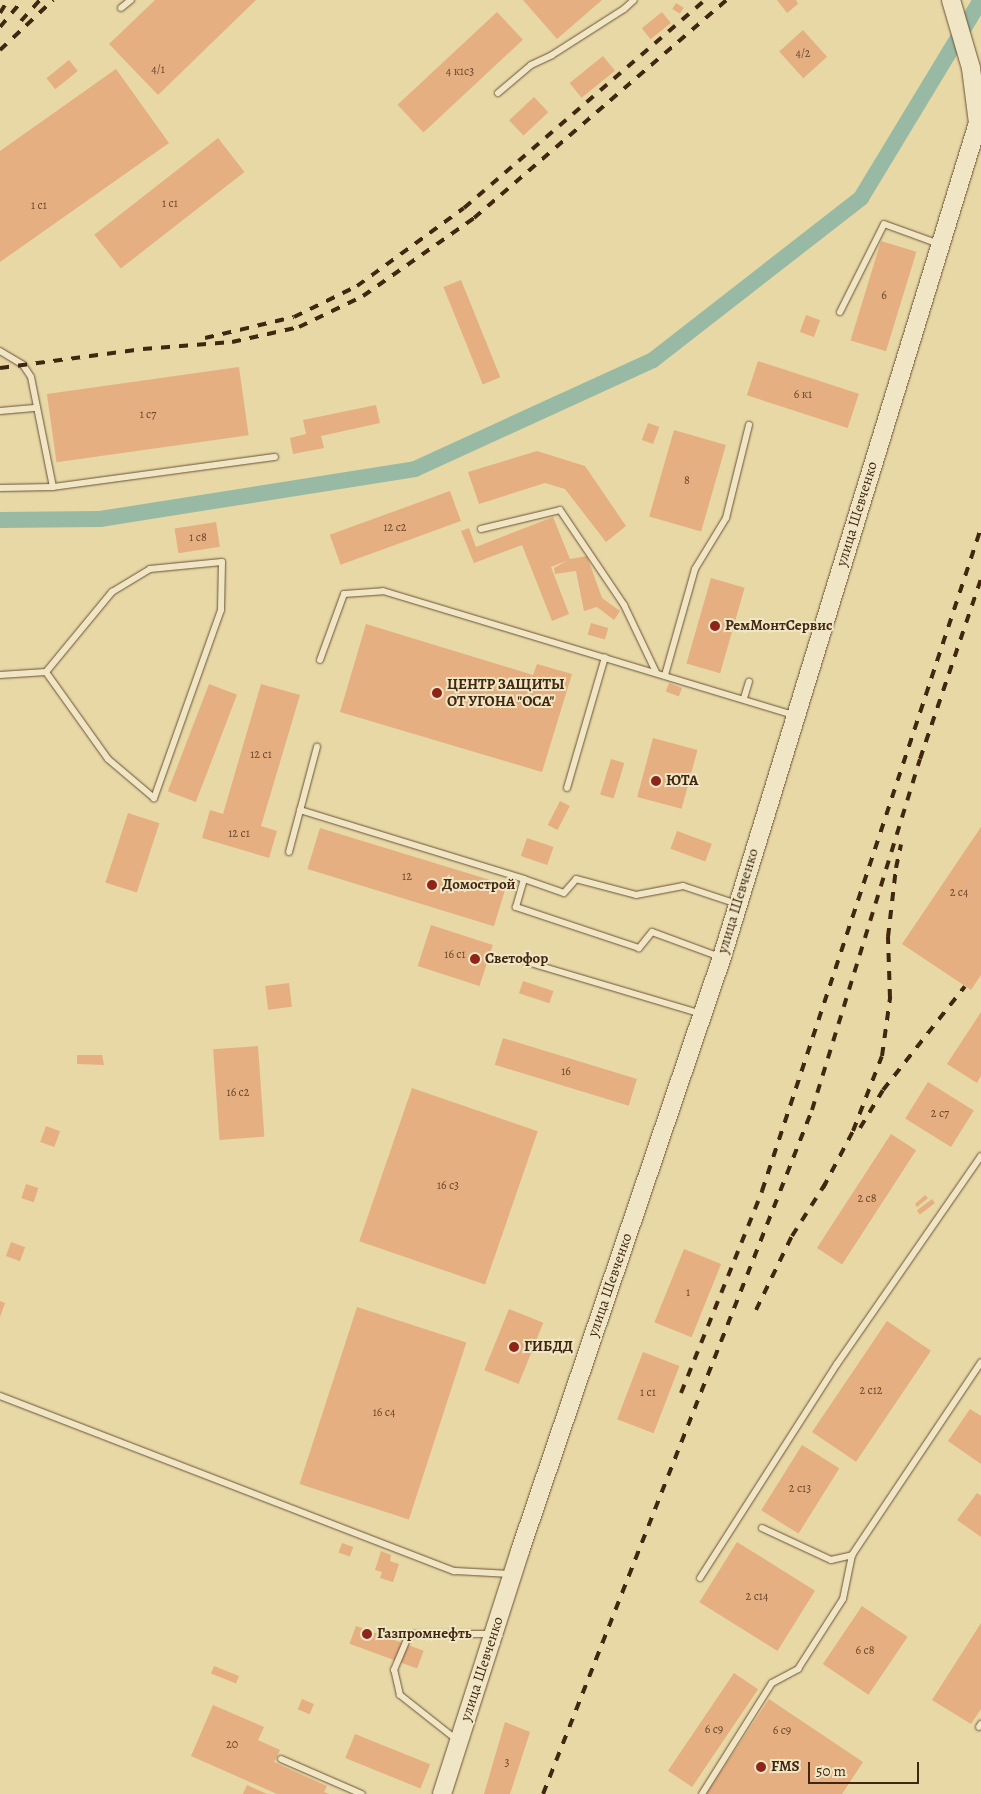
<!DOCTYPE html>
<meta charset="utf-8">
<style>
body{margin:0}
#map{position:relative;width:981px;height:1794px;overflow:hidden;background:#e8d8a6;font-family:Alegreya,serif}
div>[style]{position:absolute}
[style*='--x']{left:calc(var(--x)*1px);top:calc(var(--y)*1px);width:calc(var(--w)*1px);rotate:calc(var(--a)*1deg)}
.canal>*{height:16px;margin:-8px;padding:0 8px;transform-origin:8px;border-radius:8px;background:#98baa5}
.building>*{inset:0;background:#e5af81;transform-origin:0 0}
.roads{filter:drop-shadow(0 0 1px #6b5236) drop-shadow(0 0 1px #6b5236)}
.lane>*{height:6px;margin:-3px;padding:0 3px;transform-origin:3px;border-radius:3px;background:#f0e6c5}
.secondary>*{height:18px;margin:-9px;padding:0 9px;transform-origin:9px;border-radius:9px;background:#f0e6c5}
.rail>*{height:4px;margin-top:-2px;transform-origin:0;background:repeating-linear-gradient(90deg,#412610 0 9px,transparent 0 18px)}
.dots>*{width:14px;height:14px;translate:-50% -50%;box-sizing:border-box;border:2px solid #f0e6c5;border-radius:50%}
span{translate:-50% -50%;white-space:nowrap;text-align:center;line-height:1.15;-webkit-text-stroke:4px #f0e6c5;paint-order:stroke}
.number-label{font-size:12px;color:#6a482c}
.number-label span{-webkit-text-stroke-width:0}
.street-label{font-size:15px;color:#412610}
.poi-label{font-size:15px;color:#412610;font-weight:700}
.left{translate:0 -50%;text-align:left}
.scale{position:absolute;left:808px;top:1762px;width:111px;height:22px;box-sizing:border-box;border:2px solid #412610;border-top:0;padding-left:6px;font-size:15px;line-height:18px;white-space:nowrap;color:#412610;-webkit-text-stroke:4px #f0e6c5;paint-order:stroke}
</style>
<div id="map">
<div class="canal">
<div style="--x:0;--y:520;--w:100;--a:-0.6"></div>
<div style="--x:100;--y:519;--w:319;--a:-9"></div>
<div style="--x:415;--y:469;--w:262;--a:-24.6"></div>
<div style="--x:653;--y:360;--w:264;--a:-37.9"></div>
<div style="--x:861;--y:198;--w:232;--a:-58.8"></div>
</div>
<div class="building">
<div style="clip-path:polygon(155px 0,256px 0,158px 95px,109px 44px)"></div>
<div style="clip-path:polygon(523px 0,602px 0,557px 39px)"></div>
<div style="clip-path:polygon(777px 0,796px 0,798px 4px,787px 13px)"></div>
<div style="left:676px;top:3px;width:9px;height:7px;rotate:32deg"></div>
<div style="left:497px;top:12px;width:38px;height:136px;rotate:47deg"></div>
<div style="left:662px;top:12px;width:14px;height:26px;rotate:51deg"></div>
<div style="left:803px;top:30px;width:36px;height:32px;rotate:48deg"></div>
<div style="left:603px;top:56px;width:19px;height:43px;rotate:51deg"></div>
<div style="left:69px;top:60px;width:14px;height:29px;rotate:51deg"></div>
<div style="clip-path:polygon(116px 69px,169px 143px,0 262px,0 151px)"></div>
<div style="left:534px;top:97px;width:21px;height:34px;rotate:47deg"></div>
<div style="left:218px;top:138px;width:43px;height:157px;rotate:52deg"></div>
<div style="left:881px;top:241px;width:37px;height:104px;rotate:17deg"></div>
<div style="left:461px;top:280px;width:105px;height:19px;rotate:68deg"></div>
<div style="left:806px;top:315px;width:15px;height:18px;rotate:20deg"></div>
<div style="left:758px;top:361px;width:106px;height:36px;rotate:18deg"></div>
<div style="left:239px;top:367px;width:69px;height:194px;rotate:82deg"></div>
<div style="clip-path:polygon(376px 405px,380px 423px,321px 436px,324px 448px,293px 454px,290px 438px,306px 434px,303px 420px)"></div>
<div style="left:648px;top:423px;width:12px;height:18px;rotate:20deg"></div>
<div style="left:674px;top:430px;width:54px;height:90px;rotate:16deg"></div>
<div style="clip-path:polygon(537px 451px,585px 466px,626px 526px,606px 542px,565px 489px,545px 483px,479px 504px,468px 472px)"></div>
<div style="left:450px;top:491px;width:32px;height:128px;rotate:70deg"></div>
<div style="clip-path:polygon(553px 517px,570px 559px,587px 556px,602px 598px,620px 611px,614px 620px,597px 607px,584px 611px,576px 571px,555px 574px,554px 568px,568px 560px,551px 567px,569px 614px,552px 621px,522px 545px,474px 563px,461px 531px,469px 528px,476px 547px)"></div>
<div style="left:216px;top:522px;width:25px;height:42px;rotate:81deg"></div>
<div style="left:711px;top:578px;width:35px;height:89px;rotate:16deg"></div>
<div style="left:591px;top:623px;width:18px;height:12px;rotate:16deg"></div>
<div style="clip-path:polygon(366px 624px,533px 675px,537px 664px,572px 674px,542px 772px,340px 712px)"></div>
<div style="left:669px;top:683px;width:14px;height:9px;rotate:21deg"></div>
<div style="left:209px;top:684px;width:30px;height:115px;rotate:21deg"></div>
<div style="clip-path:polygon(261px 684px,300px 695px,261px 826px,277px 831px,269px 858px,202px 838px,210px 810px,223px 814px)"></div>
<div style="left:653px;top:738px;width:46px;height:61px;rotate:15deg"></div>
<div style="left:611px;top:759px;width:14px;height:37px;rotate:17deg"></div>
<div style="left:560px;top:801px;width:11px;height:27px;rotate:27deg"></div>
<div style="left:128px;top:813px;width:33px;height:73px;rotate:18deg"></div>
<div style="clip-path:polygon(981px 827px,981px 975px,971px 990px,902px 944px)"></div>
<div style="left:320px;top:828px;width:195px;height:43px;rotate:17deg"></div>
<div style="left:677px;top:831px;width:37px;height:19px;rotate:20deg"></div>
<div style="left:527px;top:838px;width:28px;height:19px;rotate:19deg"></div>
<div style="left:431px;top:925px;width:65px;height:43px;rotate:18deg"></div>
<div style="left:523px;top:981px;width:32px;height:13px;rotate:18deg"></div>
<div style="left:289px;top:983px;width:24px;height:24px;rotate:83deg"></div>
<div style="clip-path:polygon(981px 1012px,981px 1076px,977px 1083px,947px 1064px)"></div>
<div style="left:503px;top:1038px;width:140px;height:28px;rotate:17deg"></div>
<div style="left:258px;top:1046px;width:91px;height:45px;rotate:86deg"></div>
<div style="clip-path:polygon(77px 1055px,102px 1055px,104px 1065px,77px 1064px)"></div>
<div style="left:928px;top:1082px;width:54px;height:43px;rotate:32deg"></div>
<div style="left:412px;top:1088px;width:133px;height:162px;rotate:19deg"></div>
<div style="left:46px;top:1126px;width:15px;height:17px;rotate:20deg"></div>
<div style="left:891px;top:1134px;width:30px;height:136px;rotate:33deg"></div>
<div style="left:26px;top:1184px;width:13px;height:15px;rotate:18deg"></div>
<div style="clip-path:polygon(925px 1195px,928px 1198px,917px 1207px,915px 1204px)"></div>
<div style="left:932px;top:1199px;width:5px;height:19px;rotate:53deg"></div>
<div style="left:11px;top:1242px;width:15px;height:15px;rotate:20deg"></div>
<div style="left:684px;top:1249px;width:40px;height:79px;rotate:22deg"></div>
<div style="clip-path:polygon(0 1301px,5px 1303px,0 1317px)"></div>
<div style="left:357px;top:1307px;width:115px;height:186px;rotate:18deg"></div>
<div style="left:509px;top:1309px;width:37px;height:66px;rotate:22deg"></div>
<div style="left:887px;top:1321px;width:53px;height:134px;rotate:34deg"></div>
<div style="left:643px;top:1352px;width:39px;height:72px;rotate:21deg"></div>
<div style="clip-path:polygon(970px 1409px,981px 1416px,981px 1464px,948px 1441px)"></div>
<div style="left:802px;top:1445px;width:44px;height:77px;rotate:32deg"></div>
<div style="clip-path:polygon(977px 1493px,981px 1496px,981px 1537px,957px 1520px)"></div>
<div style="left:737px;top:1542px;width:92px;height:71px;rotate:32deg"></div>
<div style="left:342px;top:1543px;width:12px;height:10px;rotate:20deg"></div>
<div style="clip-path:polygon(381px 1551px,391px 1555px,390px 1561px,399px 1564px,393px 1582px,380px 1578px,382px 1572px,375px 1570px)"></div>
<div style="left:862px;top:1606px;width:55px;height:70px;rotate:34deg"></div>
<div style="clip-path:polygon(981px 1623px,981px 1709px,971px 1724px,932px 1700px)"></div>
<div style="left:356px;top:1626px;width:72px;height:19px;rotate:20deg"></div>
<div style="left:214px;top:1666px;width:27px;height:8px;rotate:22deg"></div>
<div style="left:734px;top:1673px;width:29px;height:118px;rotate:34deg"></div>
<div style="left:302px;top:1699px;width:13px;height:11px;rotate:23deg"></div>
<div style="clip-path:polygon(769px 1699px,863px 1762px,842px 1794px,706px 1794px)"></div>
<div style="clip-path:polygon(213px 1705px,264px 1727px,258px 1740px,280px 1750px,274px 1762px,327px 1786px,324px 1792px,329px 1794px,277px 1794px,191px 1756px)"></div>
<div style="clip-path:polygon(505px 1722px,530px 1732px,510px 1794px,484px 1794px)"></div>
<div style="left:355px;top:1734px;width:81px;height:26px;rotate:22deg"></div>
<div style="clip-path:polygon(247px 1785px,267px 1794px,243px 1794px)"></div>
</div>
<div class="roads">
<div class="lane">
<div style="--x:121;--y:8;--w:13;--a:-39"></div>
<div style="--x:498;--y:93;--w:43;--a:-40.3"></div>
<div style="--x:531;--y:65;--w:23;--a:-25"></div>
<div style="--x:552;--y:55;--w:85;--a:-32.6"></div>
<div style="--x:624;--y:9;--w:13;--a:-42"></div>
<div style="--x:840;--y:312;--w:98;--a:-63.4"></div>
<div style="--x:884;--y:224;--w:59;--a:20"></div>
<div style="--x:0;--y:351;--w:27;--a:31"></div>
<div style="--x:23;--y:365;--w:14;--a:56"></div>
<div style="--x:31;--y:377;--w:112;--a:78.7"></div>
<div style="--x:0;--y:411;--w:37;--a:-5"></div>
<div style="--x:0;--y:488;--w:53;--a:-1.1"></div>
<div style="--x:53;--y:487;--w:224;--a:-7.7"></div>
<div style="--x:481;--y:529;--w:81;--a:-13.5"></div>
<div style="--x:560;--y:510;--w:115;--a:56"></div>
<div style="--x:624;--y:605;--w:74;--a:64.5"></div>
<div style="--x:320;--y:660;--w:70;--a:-70"></div>
<div style="--x:344;--y:594;--w:39;--a:-4"></div>
<div style="--x:383;--y:591;--w:430;--a:16.8"></div>
<div style="--x:0;--y:675;--w:46;--a:-3.7"></div>
<div style="--x:46;--y:672;--w:104;--a:-50.5"></div>
<div style="--x:112;--y:592;--w:44;--a:-31.2"></div>
<div style="--x:150;--y:569;--w:72;--a:-5.6"></div>
<div style="--x:222;--y:562;--w:48;--a:91.2"></div>
<div style="--x:221;--y:610;--w:200;--a:109.6"></div>
<div style="--x:154;--y:798;--w:60;--a:-139.7"></div>
<div style="--x:108;--y:759;--w:107;--a:-125.5"></div>
<div style="--x:665;--y:675;--w:110;--a:-74.2"></div>
<div style="--x:695;--y:569;--w:60;--a:-58.7"></div>
<div style="--x:726;--y:518;--w:96;--a:-76.1"></div>
<div style="--x:744;--y:698;--w:17;--a:-73"></div>
<div style="--x:567;--y:788;--w:136;--a:-73.8"></div>
<div style="--x:300;--y:810;--w:234;--a:17.1"></div>
<div style="--x:289;--y:852;--w:109;--a:-75.1"></div>
<div style="--x:720;--y:957;--w:72;--a:-159.8"></div>
<div style="--x:652;--y:932;--w:21;--a:129"></div>
<div style="--x:639;--y:948;--w:130;--a:-161.6"></div>
<div style="--x:516;--y:907;--w:29;--a:-74"></div>
<div style="--x:524;--y:879;--w:42;--a:19.3"></div>
<div style="--x:564;--y:893;--w:18;--a:-49"></div>
<div style="--x:576;--y:879;--w:62;--a:14.9"></div>
<div style="--x:636;--y:895;--w:48;--a:-10.8"></div>
<div style="--x:683;--y:886;--w:57;--a:18.4"></div>
<div style="--x:527;--y:962;--w:182;--a:16.6"></div>
<div style="--x:0;--y:1396;--w:487;--a:21.1"></div>
<div style="--x:454;--y:1571;--w:58;--a:3"></div>
<div style="--x:762;--y:1528;--w:76;--a:24.9"></div>
<div style="--x:831;--y:1560;--w:22;--a:-13"></div>
<div style="--x:700;--y:1578;--w:254;--a:-57.4"></div>
<div style="--x:837;--y:1364;--w:253;--a:-55.3"></div>
<div style="--x:979;--y:1727;--w:4;--a:-56"></div>
<div style="--x:457;--y:1740;--w:73;--a:-141.7"></div>
<div style="--x:400;--y:1695;--w:26;--a:-103"></div>
<div style="--x:394;--y:1670;--w:39;--a:-67"></div>
<div style="--x:409;--y:1634;--w:83;--a:0"></div>
<div style="--x:281;--y:1759;--w:88;--a:23.4"></div>
<div style="--x:702;--y:1794;--w:131;--a:-57.8"></div>
<div style="--x:772;--y:1683;--w:30;--a:-28"></div>
<div style="--x:798;--y:1669;--w:83;--a:-57.3"></div>
<div style="--x:843;--y:1599;--w:45;--a:-78.4"></div>
<div style="--x:852;--y:1555;--w:232;--a:-56.2"></div>
</div>
<div class="secondary">
<div style="--x:442;--y:1794;--w:255;--a:-72.2"></div>
<div style="--x:520;--y:1551;--w:627;--a:-71.22"></div>
<div style="--x:722;--y:957;--w:872;--a:-72.94"></div>
<div style="--x:978;--y:123;--w:55;--a:-97.3"></div>
<div style="--x:971;--y:68;--w:71;--a:-106.4"></div>
</div>
</div>
<div class="rail">
<div style="--x:0;--y:13;--w:15;--a:-58"></div>
<div style="--x:21;--y:21;--w:28;--a:-48"></div>
<div style="--x:0;--y:27;--w:35;--a:-50"></div>
<div style="--x:0;--y:50;--w:73;--a:-43.3"></div>
<div style="--x:205;--y:338;--w:91;--a:-13.3"></div>
<div style="--x:294;--y:317;--w:70;--a:-26.2"></div>
<div style="--x:357;--y:286;--w:132;--a:-36.1"></div>
<div style="--x:464;--y:208;--w:318;--a:-40.8"></div>
<div style="--x:0;--y:368;--w:144;--a:-7.6"></div>
<div style="--x:143;--y:349;--w:89;--a:-4.5"></div>
<div style="--x:232;--y:342;--w:69;--a:-12.6"></div>
<div style="--x:299;--y:327;--w:71;--a:-25.8"></div>
<div style="--x:363;--y:296;--w:136;--a:-35.1"></div>
<div style="--x:474;--y:218;--w:334;--a:-40.8"></div>
<div style="--x:860;--y:1128;--w:44;--a:-58.8"></div>
<div style="--x:883;--y:1090;--w:132;--a:-51.7"></div>
<div style="--x:823;--y:1188;--w:64;--a:-62.2"></div>
<div style="--x:853;--y:1131;--w:80;--a:-68.9"></div>
<div style="--x:882;--y:1056;--w:59;--a:-82.1"></div>
<div style="--x:890;--y:998;--w:61;--a:-91.9"></div>
<div style="--x:888;--y:937;--w:69;--a:-83.4"></div>
<div style="--x:896;--y:868;--w:24;--a:-78"></div>
<div style="--x:756;--y:1310;--w:82;--a:-64.1"></div>
<div style="--x:792;--y:1236;--w:65;--a:-57.5"></div>
<div style="--x:681;--y:1393;--w:218;--a:-68.1"></div>
<div style="--x:762;--y:1191;--w:698;--a:-71.72"></div>
<div style="--x:543;--y:1794;--w:735;--a:-68.53"></div>
<div style="--x:812;--y:1110;--w:367;--a:-72.9"></div>
<div style="--x:920;--y:759;--w:190;--a:-71.3"></div>
</div>
<div class="dots">
<div style="left:715px;top:626px;background:#8f2418"></div>
<div style="left:437px;top:693px;background:#8f2418"></div>
<div style="left:656px;top:781px;background:#8f2418"></div>
<div style="left:432px;top:885px;background:#8f2418"></div>
<div style="left:475px;top:959px;background:#8f2418"></div>
<div style="left:514px;top:1347px;background:#8f2418"></div>
<div style="left:367px;top:1634px;background:#8f2418"></div>
<div style="left:761px;top:1767px;background:#8f2418"></div>
</div>
<div class="number-label">
<span style="left:803px;top:54px">4/2</span>
<span style="left:158px;top:70px">4/1</span>
<span style="left:460px;top:72px">4 к1с3</span>
<span style="left:170px;top:204px">1 с1</span>
<span style="left:39px;top:206px">1 с1</span>
<span style="left:884px;top:296px">6</span>
<span style="left:803px;top:395px">6 к1</span>
<span style="left:148px;top:415px">1 с7</span>
<span style="left:687px;top:481px">8</span>
<span style="left:395px;top:528px">12 с2</span>
<span style="left:198px;top:538px">1 с8</span>
<span style="left:261px;top:755px">12 с1</span>
<span style="left:239px;top:834px">12 с1</span>
<span style="left:407px;top:877px">12</span>
<span style="left:959px;top:893px">2 с4</span>
<span style="left:455px;top:955px">16 с1</span>
<span style="left:566px;top:1072px">16</span>
<span style="left:238px;top:1093px">16 с2</span>
<span style="left:940px;top:1114px">2 с7</span>
<span style="left:448px;top:1186px">16 с3</span>
<span style="left:867px;top:1199px">2 с8</span>
<span style="left:688px;top:1293px">1</span>
<span style="left:871px;top:1391px">2 с12</span>
<span style="left:648px;top:1393px">1 с1</span>
<span style="left:384px;top:1413px">16 с4</span>
<span style="left:800px;top:1489px">2 с13</span>
<span style="left:757px;top:1597px">2 с14</span>
<span style="left:865px;top:1651px">6 с8</span>
<span style="left:714px;top:1730px">6 с9</span>
<span style="left:782px;top:1731px">6 с9</span>
<span style="left:232px;top:1745px">20</span>
<span style="left:507px;top:1763px">3</span>
</div>
<div class="street-label">
<span style="left:857px;top:514px;rotate:-73deg">улица Шевченко</span>
<span style="left:738px;top:901px;rotate:-73deg">улица Шевченко</span>
<span style="left:610px;top:1285px;rotate:-71deg">улица Шевченко</span>
<span style="left:482px;top:1669px;rotate:-72deg">улица Шевченко</span>
</div>
<div class="poi-label">
<span class="left" style="left:725px;top:626px">РемМонтСервис</span>
<span class="left" style="left:447px;top:693px">ЦЕНТР ЗАЩИТЫ<br>ОТ УГОНА "ОСА"</span>
<span class="left" style="left:666px;top:781px">ЮТА</span>
<span class="left" style="left:442px;top:885px">Домострой</span>
<span class="left" style="left:485px;top:959px">Светофор</span>
<span class="left" style="left:524px;top:1347px">ГИБДД</span>
<span class="left" style="left:377px;top:1634px">Газпромнефть</span>
<span class="left" style="left:771px;top:1767px">FMS</span>
</div>
<div class="scale">50 m</div>
</div>
